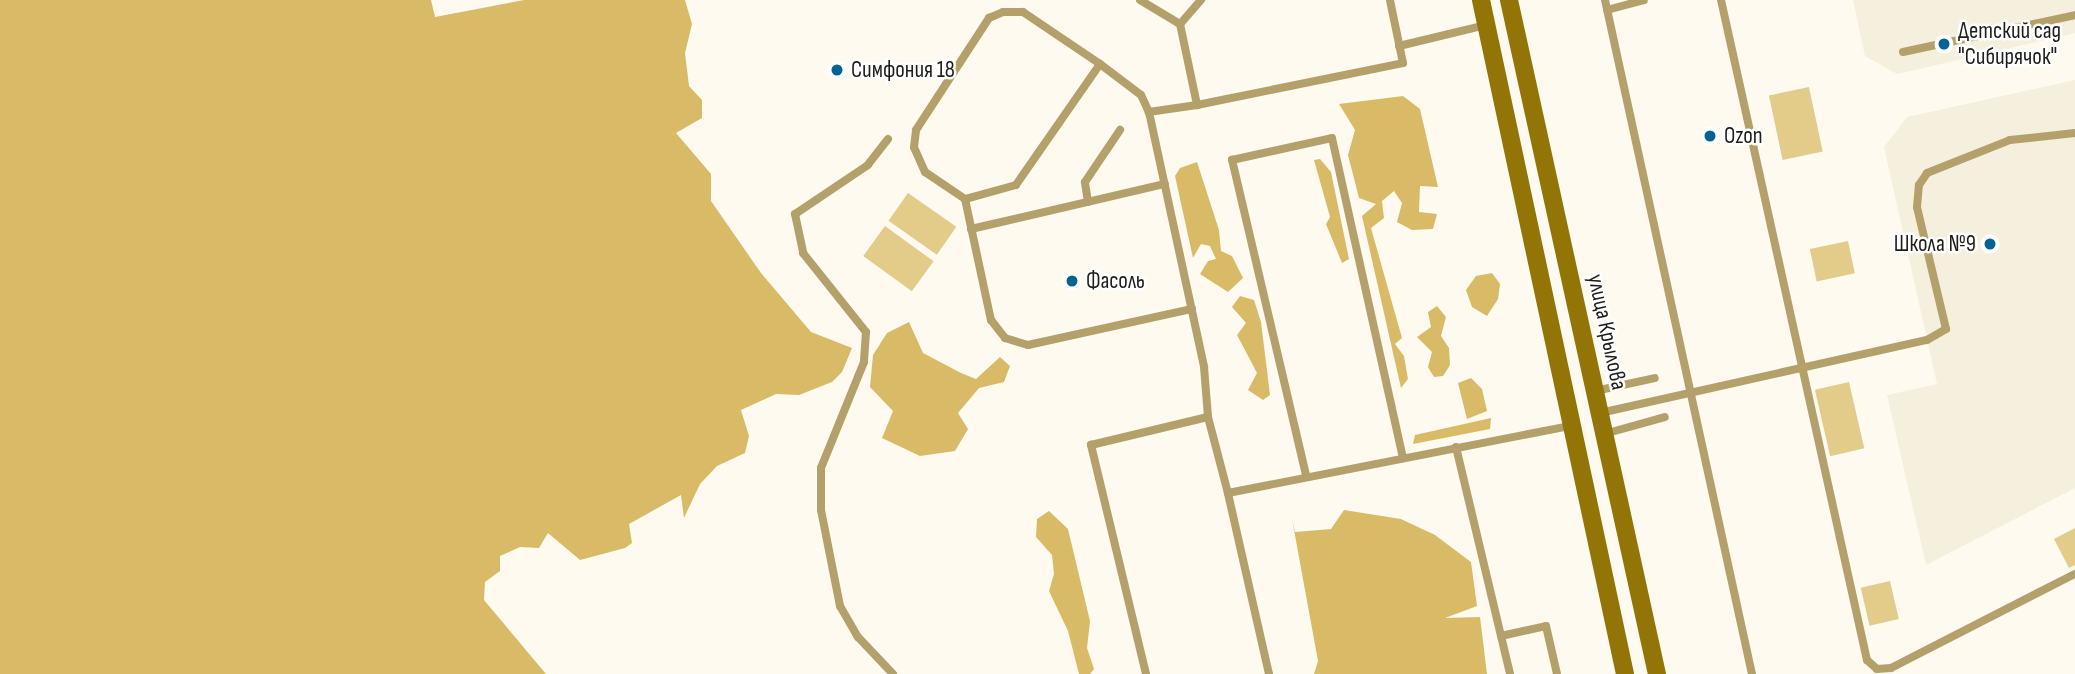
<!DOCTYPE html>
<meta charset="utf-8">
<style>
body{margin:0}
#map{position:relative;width:2075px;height:674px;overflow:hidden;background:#fefaef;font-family:"Sofia Sans Condensed",sans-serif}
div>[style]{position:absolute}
.built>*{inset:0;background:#f5efdd}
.green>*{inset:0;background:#e3cb89;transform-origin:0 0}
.forest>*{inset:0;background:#d9bb67}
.lane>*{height:8px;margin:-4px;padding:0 4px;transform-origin:4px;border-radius:4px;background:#b4a06a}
.secondary>*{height:18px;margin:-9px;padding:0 9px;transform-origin:9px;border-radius:9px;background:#927407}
.dots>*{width:19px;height:19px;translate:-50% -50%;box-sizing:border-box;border:4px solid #fff;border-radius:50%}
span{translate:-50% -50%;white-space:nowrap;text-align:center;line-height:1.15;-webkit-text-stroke:5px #fff;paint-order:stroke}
.poi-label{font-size:23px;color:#1e1d19}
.left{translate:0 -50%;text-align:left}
.right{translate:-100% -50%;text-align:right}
.street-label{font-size:23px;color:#1e1d19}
</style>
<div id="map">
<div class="built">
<div style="clip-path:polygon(1853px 0,2075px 0,2075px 33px,1897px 74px,1865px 56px)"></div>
<div style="clip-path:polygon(2075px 80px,2075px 488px,1926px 565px,1887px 395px,1937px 384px,1884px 147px,1907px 117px)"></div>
</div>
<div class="green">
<div style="left:1809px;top:87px;width:66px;height:41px;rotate:78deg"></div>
<div style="left:908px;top:193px;width:59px;height:34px;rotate:35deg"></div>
<div style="left:885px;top:226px;width:60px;height:37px;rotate:36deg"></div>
<div style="left:1848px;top:241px;width:33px;height:39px;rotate:78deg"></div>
<div style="left:1849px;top:382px;width:68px;height:35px;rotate:77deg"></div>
<div style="clip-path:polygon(2075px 528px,2075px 565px,2069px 568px,2054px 539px)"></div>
<div style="left:1890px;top:581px;width:39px;height:30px;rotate:77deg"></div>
</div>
<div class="forest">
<div style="clip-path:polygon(0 0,431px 0,435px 17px,524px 0,685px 0,692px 24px,685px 53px,689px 86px,702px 100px,702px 118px,676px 133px,711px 174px,711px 201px,761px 273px,811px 332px,852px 348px,842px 372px,832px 382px,799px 395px,776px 394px,741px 410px,749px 436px,745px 453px,717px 466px,700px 484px,684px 518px,681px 495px,629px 524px,632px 543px,625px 548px,580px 560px,548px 533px,539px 548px,520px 547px,500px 556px,500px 571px,485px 582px,484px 600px,546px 674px,0 674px)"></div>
<div style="clip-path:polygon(1403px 96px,1420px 109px,1438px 187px,1420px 186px,1419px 212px,1437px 214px,1433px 229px,1412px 230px,1397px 222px,1402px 203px,1394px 191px,1382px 201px,1384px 218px,1371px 228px,1402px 338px,1395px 344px,1404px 356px,1408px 379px,1401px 388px,1362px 216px,1376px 204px,1359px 198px,1348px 155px,1355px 130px,1339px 104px)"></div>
<div style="clip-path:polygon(1320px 159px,1331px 172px,1349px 259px,1342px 263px,1326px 224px,1330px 217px,1314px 160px)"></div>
<div style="clip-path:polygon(1197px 162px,1219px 230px,1221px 251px,1232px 256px,1243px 278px,1228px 292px,1200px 274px,1208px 261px,1216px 259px,1210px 246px,1201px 244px,1193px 258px,1175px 176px,1180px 168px)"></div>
<div style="clip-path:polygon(1492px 273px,1500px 284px,1498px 299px,1487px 316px,1472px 307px,1466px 290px,1476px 276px)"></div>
<div style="clip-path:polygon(1240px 296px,1254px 300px,1261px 322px,1270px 395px,1263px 400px,1248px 390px,1257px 373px,1237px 335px,1246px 323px,1232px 307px)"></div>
<div style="clip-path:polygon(1437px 306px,1446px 317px,1441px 336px,1449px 348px,1450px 365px,1443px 376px,1434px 377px,1428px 367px,1432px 352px,1417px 337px,1431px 327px,1428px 312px)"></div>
<div style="clip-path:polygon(909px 322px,923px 353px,961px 373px,976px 379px,1000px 357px,1010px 366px,1004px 382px,979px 388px,958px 413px,968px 429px,955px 451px,920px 456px,882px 438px,893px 411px,870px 387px,873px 355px,887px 333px)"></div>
<div style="clip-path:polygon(1471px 378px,1482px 389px,1487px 411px,1467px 419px,1458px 383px)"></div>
<div style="clip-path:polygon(1491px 418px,1490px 429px,1413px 444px,1415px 435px)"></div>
<div style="clip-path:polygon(1344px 510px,1401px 519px,1435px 535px,1471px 562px,1477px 606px,1445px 618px,1480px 617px,1487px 674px,1314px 674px,1318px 661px,1292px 519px,1295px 532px,1331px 529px)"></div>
<div style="clip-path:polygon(1049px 511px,1068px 529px,1090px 621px,1087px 648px,1094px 669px,1090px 674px,1079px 674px,1068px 631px,1049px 591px,1054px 574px,1052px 555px,1036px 537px,1037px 519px)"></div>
</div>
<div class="lane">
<div style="left:1140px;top:0;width:47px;rotate:31deg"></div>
<div style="left:1201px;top:0;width:32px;rotate:131deg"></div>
<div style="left:1180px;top:24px;width:83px;rotate:78.1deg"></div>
<div style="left:1197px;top:105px;width:210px;rotate:-11.5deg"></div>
<div style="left:1403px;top:63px;width:64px;rotate:-101.7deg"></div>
<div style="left:1605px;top:0;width:690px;rotate:77.7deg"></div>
<div style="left:1721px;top:0;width:676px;rotate:77.53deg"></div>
<div style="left:1867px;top:660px;width:13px;rotate:42deg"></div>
<div style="left:1877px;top:669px;width:14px;rotate:-4deg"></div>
<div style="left:1891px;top:668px;width:207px;rotate:-27.1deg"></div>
<div style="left:1607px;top:10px;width:38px;rotate:-15deg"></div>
<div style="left:1399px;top:46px;width:89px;rotate:-13.6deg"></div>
<div style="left:1903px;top:52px;width:176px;rotate:-12.1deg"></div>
<div style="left:1100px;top:64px;width:147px;rotate:124.8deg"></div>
<div style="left:1016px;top:185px;width:53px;rotate:164.6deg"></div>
<div style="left:965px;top:199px;width:48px;rotate:-146deg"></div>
<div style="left:925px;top:172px;width:27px;rotate:-114deg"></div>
<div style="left:914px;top:147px;width:17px;rotate:-83deg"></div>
<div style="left:916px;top:130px;width:134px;rotate:-56.9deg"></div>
<div style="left:989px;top:18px;width:15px;rotate:-23deg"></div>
<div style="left:1003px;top:12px;width:20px"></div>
<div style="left:1023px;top:12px;width:93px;rotate:34deg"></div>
<div style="left:1100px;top:64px;width:51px;rotate:37.1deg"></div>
<div style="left:1141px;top:95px;width:19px;rotate:65deg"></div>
<div style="left:1197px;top:105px;width:49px;rotate:171.7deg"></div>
<div style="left:1149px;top:112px;width:261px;rotate:77.8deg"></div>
<div style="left:1204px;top:367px;width:50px;rotate:85.4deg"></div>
<div style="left:888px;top:139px;width:33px;rotate:128deg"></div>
<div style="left:868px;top:165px;width:88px;rotate:146.1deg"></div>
<div style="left:795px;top:214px;width:40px;rotate:78deg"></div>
<div style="left:803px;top:253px;width:101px;rotate:51.4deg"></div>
<div style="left:866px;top:332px;width:30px;rotate:94deg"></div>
<div style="left:864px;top:362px;width:114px;rotate:112.1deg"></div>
<div style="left:821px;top:468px;width:42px;rotate:90deg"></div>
<div style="left:821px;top:510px;width:98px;rotate:78.8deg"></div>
<div style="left:840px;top:606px;width:36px;rotate:60deg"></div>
<div style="left:858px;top:637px;width:51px;rotate:46.6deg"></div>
<div style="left:965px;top:199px;width:124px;rotate:77.9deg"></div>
<div style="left:991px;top:320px;width:23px;rotate:52deg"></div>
<div style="left:1005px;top:338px;width:24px;rotate:17deg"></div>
<div style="left:1028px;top:345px;width:168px;rotate:-12.4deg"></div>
<div style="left:1088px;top:202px;width:20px;rotate:-99deg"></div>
<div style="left:1085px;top:182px;width:63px;rotate:-56.1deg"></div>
<div style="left:971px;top:229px;width:199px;rotate:-13.1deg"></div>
<div style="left:1595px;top:391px;width:61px;rotate:-12.2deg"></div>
<div style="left:1600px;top:413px;width:335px;rotate:-12.6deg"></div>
<div style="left:1927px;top:340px;width:22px;rotate:-30deg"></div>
<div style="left:1946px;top:329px;width:125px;rotate:-103.4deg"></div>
<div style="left:1917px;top:207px;width:22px;rotate:-85deg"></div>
<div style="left:1919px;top:185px;width:14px;rotate:-56deg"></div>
<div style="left:1927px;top:173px;width:89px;rotate:-21.7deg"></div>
<div style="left:2010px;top:140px;width:65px;rotate:-6.1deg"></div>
<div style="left:1604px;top:434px;width:63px;rotate:-15.6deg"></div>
<div style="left:1456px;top:447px;width:233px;rotate:76.6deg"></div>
<div style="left:1306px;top:475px;width:324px;rotate:-103.2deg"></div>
<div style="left:1232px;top:160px;width:102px;rotate:-12.4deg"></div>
<div style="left:1332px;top:138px;width:328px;rotate:77.5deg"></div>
<div style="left:1501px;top:636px;width:46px;rotate:-12.5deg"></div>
<div style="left:1546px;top:626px;width:49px;rotate:77.1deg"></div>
<div style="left:1146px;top:674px;width:236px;rotate:-103.5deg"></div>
<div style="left:1091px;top:445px;width:120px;rotate:-13.5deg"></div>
<div style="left:1208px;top:417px;width:79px;rotate:75.3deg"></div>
<div style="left:1269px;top:674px;width:186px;rotate:-102.8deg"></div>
<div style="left:1228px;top:493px;width:349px;rotate:-11.1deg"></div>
</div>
<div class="secondary">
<div style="left:1481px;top:0;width:689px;rotate:77.94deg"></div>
<div style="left:1509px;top:0;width:690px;rotate:77.62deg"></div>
</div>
<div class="dots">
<div style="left:1944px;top:44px;background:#036393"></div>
<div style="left:837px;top:70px;background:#036393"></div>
<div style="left:1710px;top:136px;background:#036393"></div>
<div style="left:1990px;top:244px;background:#036393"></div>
<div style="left:1072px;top:281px;background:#036393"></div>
</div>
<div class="poi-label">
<span class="left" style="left:1958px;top:44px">Детский сад<br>"Сибирячок"</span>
<span class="left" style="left:851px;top:70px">Симфония 18</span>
<span class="left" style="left:1724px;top:136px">Ozon</span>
<span class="right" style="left:1976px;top:244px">Школа №9</span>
<span class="left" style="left:1086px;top:281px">Фасоль</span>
</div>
<div class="street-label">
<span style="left:1607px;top:332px;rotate:78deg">улица Крылова</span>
</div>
</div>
